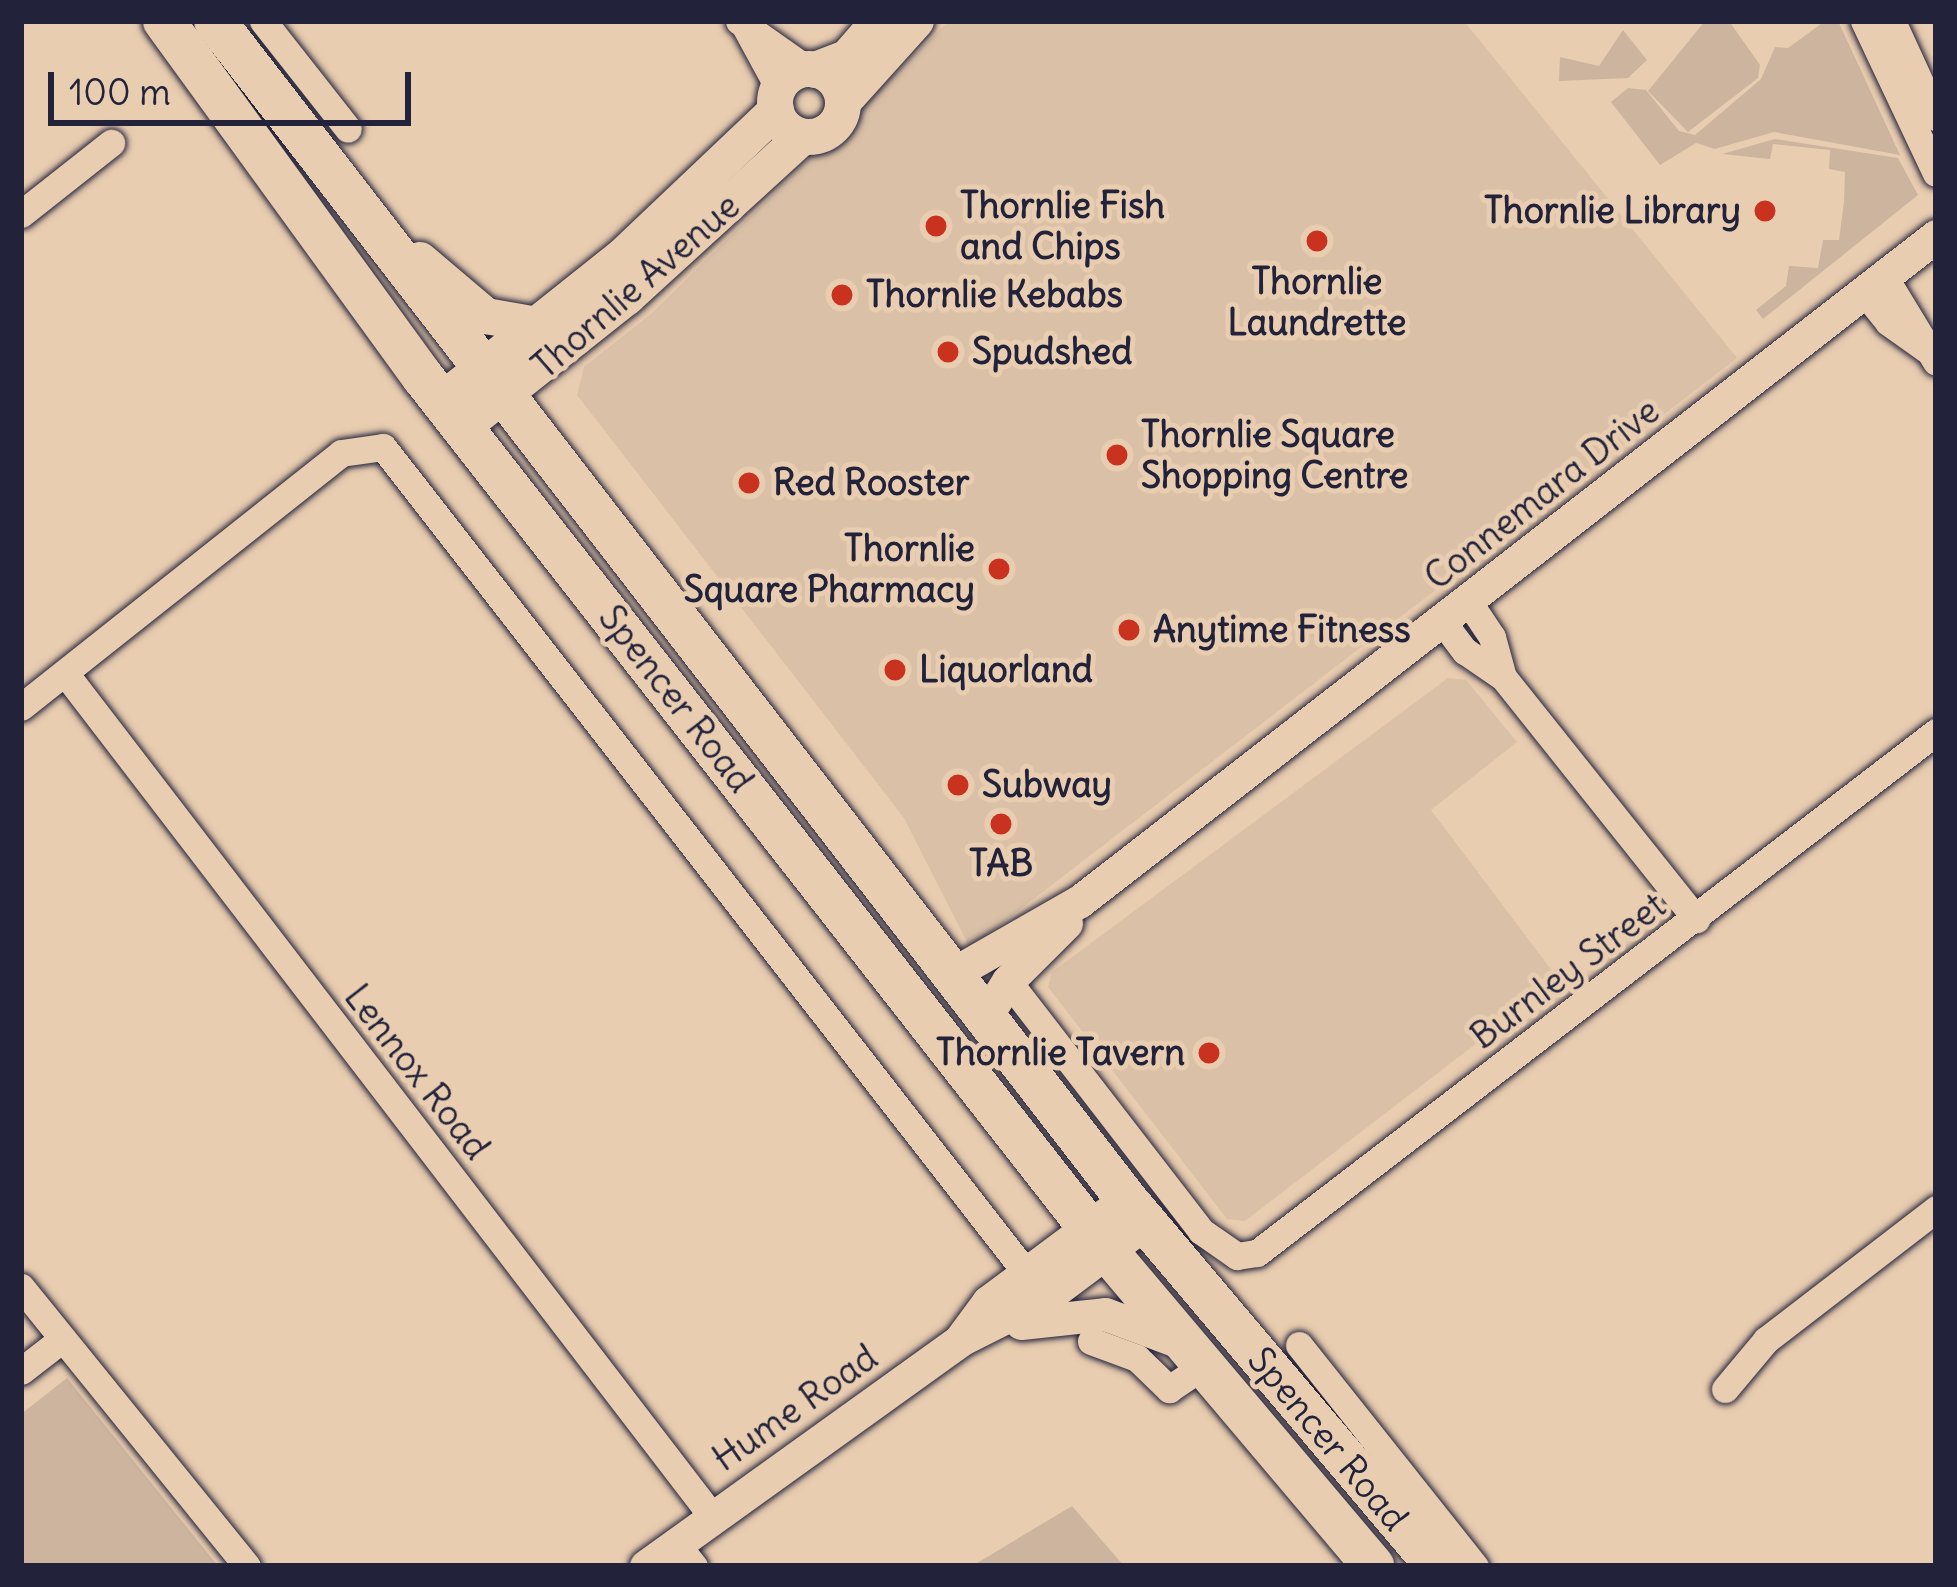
<!DOCTYPE html>
<style>
body{margin:0}
#map{position:relative;width:1957px;height:1587px;overflow:hidden;background:#e9cdb0;font-family:Delius,sans-serif}
div>[style]{position:absolute}
.built>*{inset:0;background:#dac0a7}
.green>*{inset:0;background:#ccb49f}
.roads{filter:drop-shadow(0 0 3px #22223b) drop-shadow(0 0 3px #22223b)}
.minor>*{height:27px;margin:-13.5px;padding:0 13.5px;transform-origin:13.5px;border-radius:13.5px;background:#e9cdb0}
.tertiary>*{height:33px;margin:-16.5px;padding:0 16.5px;transform-origin:16.5px;border-radius:16.5px;background:#e9cdb0}
.secondary>*{height:36px;margin:-18px;padding:0 18px;transform-origin:18px;border-radius:18px;background:#e9cdb0}
.secondary>.ring{margin:-18px;padding:0;box-sizing:content-box;background:none;border:36px solid #e9cdb0;border-radius:50%}
.primary>*{height:42px;margin:-21px;padding:0 21px;transform-origin:21px;border-radius:21px;background:#e9cdb0}
.dots>*{width:33px;height:33px;translate:-50% -50%;box-sizing:border-box;border:6px solid #e9cdb0;border-radius:50%}
span{translate:-50% -50%;white-space:nowrap;text-align:center;line-height:1.15;-webkit-text-stroke:10px #e9cdb0;paint-order:stroke}
.poi-label{font-size:36px;color:#22223b;font-weight:700}
.left{translate:0 -50%;text-align:left}
.right{translate:-100% -50%;text-align:right}
.street-label{font-size:36px;color:#22223b}
.frame{position:absolute;inset:0;border:24px solid #22223b;pointer-events:none}
.scale{position:absolute;left:48px;top:72px;width:363px;height:54px;box-sizing:border-box;border:6px solid #22223b;border-top:0;padding-left:15px;font-size:36px;line-height:42px;white-space:nowrap;color:#22223b;-webkit-text-stroke:9px #e9cdb0;paint-order:stroke}
</style>
<div id="map">
<div class="built">
<div style="clip-path:polygon(949px 21px,1464px 21px,1737px 358px,970px 948px,904px 818px,577px 395px,584px 367px,651px 314px)"></div>
<div style="clip-path:polygon(1448px 678px,1466px 680px,1517px 742px,1431px 810px,1559px 980px,1245px 1221px,1227px 1219px,1048px 987px,1052px 972px)"></div>
</div>
<div class="green">
<div style="clip-path:polygon(1705px 21px,1729px 21px,1760px 65px,1758px 78px,1688px 132px,1648px 91px)"></div>
<div style="clip-path:polygon(1825px 21px,1838px 21px,1900px 155px,1774px 132px,1715px 149px,1696px 143px,1660px 165px,1611px 102px,1628px 88px,1646px 90px,1679px 131px,1695px 135px,1761px 79px,1775px 47px,1788px 48px)"></div>
<div style="clip-path:polygon(1623px 30px,1647px 60px,1628px 78px,1559px 81px,1560px 57px,1599px 66px)"></div>
<div style="clip-path:polygon(1775px 139px,1898px 158px,1918px 195px,1763px 319px,1756px 310px,1786px 286px,1789px 266px,1818px 268px,1823px 240px,1839px 240px,1844px 202px,1845px 172px,1829px 169px,1830px 150px,1773px 144px,1770px 159px,1722px 154px)"></div>
<div style="clip-path:polygon(67px 1378px,218px 1566px,21px 1566px,21px 1414px)"></div>
<div style="clip-path:polygon(1072px 1506px,1124px 1566px,972px 1566px)"></div>
</div>
<div class="roads">
<div class="minor">
<div style="left:263px;top:21px;width:137px;rotate:51.8deg"></div>
<div style="left:739px;top:21px;width:83px;rotate:35.2deg"></div>
<div style="left:1864px;top:21px;width:168px;rotate:64.7deg"></div>
<div style="left:1892px;top:21px;width:106px;rotate:65.4deg"></div>
<div style="left:746px;top:28px;width:69px;rotate:61.6deg"></div>
<div style="left:21px;top:214px;width:115px;rotate:-38.3deg"></div>
<div style="left:1884px;top:276px;width:100px;rotate:58.8deg"></div>
<div style="left:1864px;top:292px;width:38px;rotate:51deg"></div>
<div style="left:1888px;top:322px;width:50px;rotate:35.3deg"></div>
<div style="left:1468px;top:601px;width:43px;rotate:56.3deg"></div>
<div style="left:1492px;top:637px;width:41px;rotate:74.6deg"></div>
<div style="left:1442px;top:621px;width:38px;rotate:53deg"></div>
<div style="left:1465px;top:651px;width:46px;rotate:34.4deg"></div>
<div style="left:1503px;top:677px;width:310px;rotate:51.4deg"></div>
<div style="left:65px;top:673px;width:1061px;rotate:52.5deg"></div>
<div style="left:21px;top:707px;width:409px;rotate:-38.4deg"></div>
<div style="left:341px;top:453px;width:42px;rotate:-8.1deg"></div>
<div style="left:383px;top:447px;width:1048px;rotate:52.09deg"></div>
<div style="left:1008px;top:981px;width:316px;rotate:52.3deg"></div>
<div style="left:1201px;top:1231px;width:44px;rotate:34.8deg"></div>
<div style="left:1237px;top:1256px;width:20px;rotate:-9deg"></div>
<div style="left:1257px;top:1253px;width:856px;rotate:-37.5deg"></div>
<div style="left:21px;top:1287px;width:359px;rotate:51deg"></div>
<div style="left:1091px;top:1341px;width:49px;rotate:20.3deg"></div>
<div style="left:1137px;top:1358px;width:45px;rotate:44.1deg"></div>
<div style="left:1169px;top:1389px;width:37px;rotate:-34deg"></div>
<div style="left:1299px;top:1345px;width:283px;rotate:51.5deg"></div>
<div style="left:21px;top:1371px;width:51px;rotate:-37.8deg"></div>
<div style="left:1725px;top:1389px;width:64px;rotate:-50.1deg"></div>
<div style="left:1766px;top:1340px;width:215px;rotate:-37.6deg"></div>
<div style="left:675px;top:1542px;width:31px;rotate:52deg"></div>
</div>
<div class="tertiary">
<div style="left:952px;top:974px;width:147px;rotate:-29.7deg"></div>
<div style="left:1080px;top:901px;width:1084px;rotate:-37.84deg"></div>
<div style="left:986px;top:1016px;width:41px;rotate:-57.8deg"></div>
<div style="left:1008px;top:981px;width:82px;rotate:-45deg"></div>
<div style="left:1021px;top:1323px;width:84px;rotate:-6.1deg"></div>
<div style="left:1105px;top:1314px;width:80px;rotate:20.5deg"></div>
<div style="left:960px;top:1340px;width:47px;rotate:-53.6deg"></div>
<div style="left:988px;top:1302px;width:172px;rotate:-36.7deg"></div>
<div style="left:646px;top:1566px;width:387px;rotate:-35.7deg"></div>
<div style="left:960px;top:1340px;width:100px;rotate:-26.8deg"></div>
<div style="left:1049px;top:1295px;width:120px;rotate:-36.9deg"></div>
</div>
<div class="secondary">
<div class="ring" style="left:775px;top:69px;width:32px;height:32px"></div>
<div style="left:815px;top:70px;width:34px;rotate:-21deg"></div>
<div style="left:847px;top:58px;width:49px;rotate:-49.1deg"></div>
<div style="left:843px;top:102px;width:109px;rotate:-48deg"></div>
<div style="left:420px;top:260px;width:87px;rotate:40.3deg"></div>
<div style="left:486px;top:316px;width:52px;rotate:10deg"></div>
<div style="left:442px;top:400px;width:231px;rotate:-38.5deg"></div>
<div style="left:623px;top:256px;width:211px;rotate:-43.5deg"></div>
<div style="left:463px;top:427px;width:209px;rotate:-38.4deg"></div>
<div style="left:627px;top:297px;width:237px;rotate:-42.4deg"></div>
</div>
<div class="primary">
<div style="left:164px;top:21px;width:439px;rotate:54deg"></div>
<div style="left:422px;top:376px;width:1113px;rotate:51.94deg"></div>
<div style="left:1108px;top:1252px;width:411px;rotate:49.8deg"></div>
<div style="left:215px;top:21px;width:1489px;rotate:52.28deg"></div>
<div style="left:1126px;top:1199px;width:480px;rotate:49.8deg"></div>
</div>
</div>
<div class="dots">
<div style="left:1765px;top:211px;background:#c8321e"></div>
<div style="left:936px;top:226px;background:#c8321e"></div>
<div style="left:1317px;top:241px;background:#c8321e"></div>
<div style="left:842px;top:295px;background:#c8321e"></div>
<div style="left:948px;top:352px;background:#c8321e"></div>
<div style="left:1117px;top:455px;background:#c8321e"></div>
<div style="left:749px;top:483px;background:#c8321e"></div>
<div style="left:999px;top:569px;background:#c8321e"></div>
<div style="left:1129px;top:630px;background:#c8321e"></div>
<div style="left:895px;top:670px;background:#c8321e"></div>
<div style="left:958px;top:785px;background:#c8321e"></div>
<div style="left:1001px;top:824px;background:#c8321e"></div>
<div style="left:1209px;top:1053px;background:#c8321e"></div>
</div>
<div class="poi-label">
<span class="left" style="left:960px;top:226px">Thornlie Fish<br>and Chips</span>
<span class="right" style="left:1741px;top:211px">Thornlie Library</span>
<span style="left:1317px;top:302px">Thornlie<br>Laundrette</span>
<span class="left" style="left:866px;top:295px">Thornlie Kebabs</span>
<span class="left" style="left:972px;top:352px">Spudshed</span>
<span class="left" style="left:1141px;top:455px">Thornlie Square<br>Shopping Centre</span>
<span class="left" style="left:773px;top:483px">Red Rooster</span>
<span class="right" style="left:975px;top:569px">Thornlie<br>Square Pharmacy</span>
<span class="left" style="left:1153px;top:630px">Anytime Fitness</span>
<span class="left" style="left:919px;top:670px">Liquorland</span>
<span class="left" style="left:982px;top:785px">Subway</span>
<span style="left:1001px;top:864px">TAB</span>
<span class="right" style="left:1185px;top:1053px">Thornlie Tavern</span>
</div>
<div class="street-label">
<span style="left:636px;top:286px;rotate:-41deg">Thornlie Avenue</span>
<span style="left:1542px;top:494px;rotate:-38deg">Connemara Drive</span>
<span style="left:676px;top:699px;rotate:52deg">Spencer Road</span>
<span style="left:1568px;top:971px;rotate:-37deg">Burnley Street</span>
<span style="left:417px;top:1072px;rotate:52deg">Lennox Road</span>
<span style="left:795px;top:1408px;rotate:-35deg">Hume Road</span>
<span style="left:1328px;top:1439px;rotate:50deg">Spencer Road</span>
</div>
<div class="frame"></div>
<div class="scale">100 m</div>
</div>
